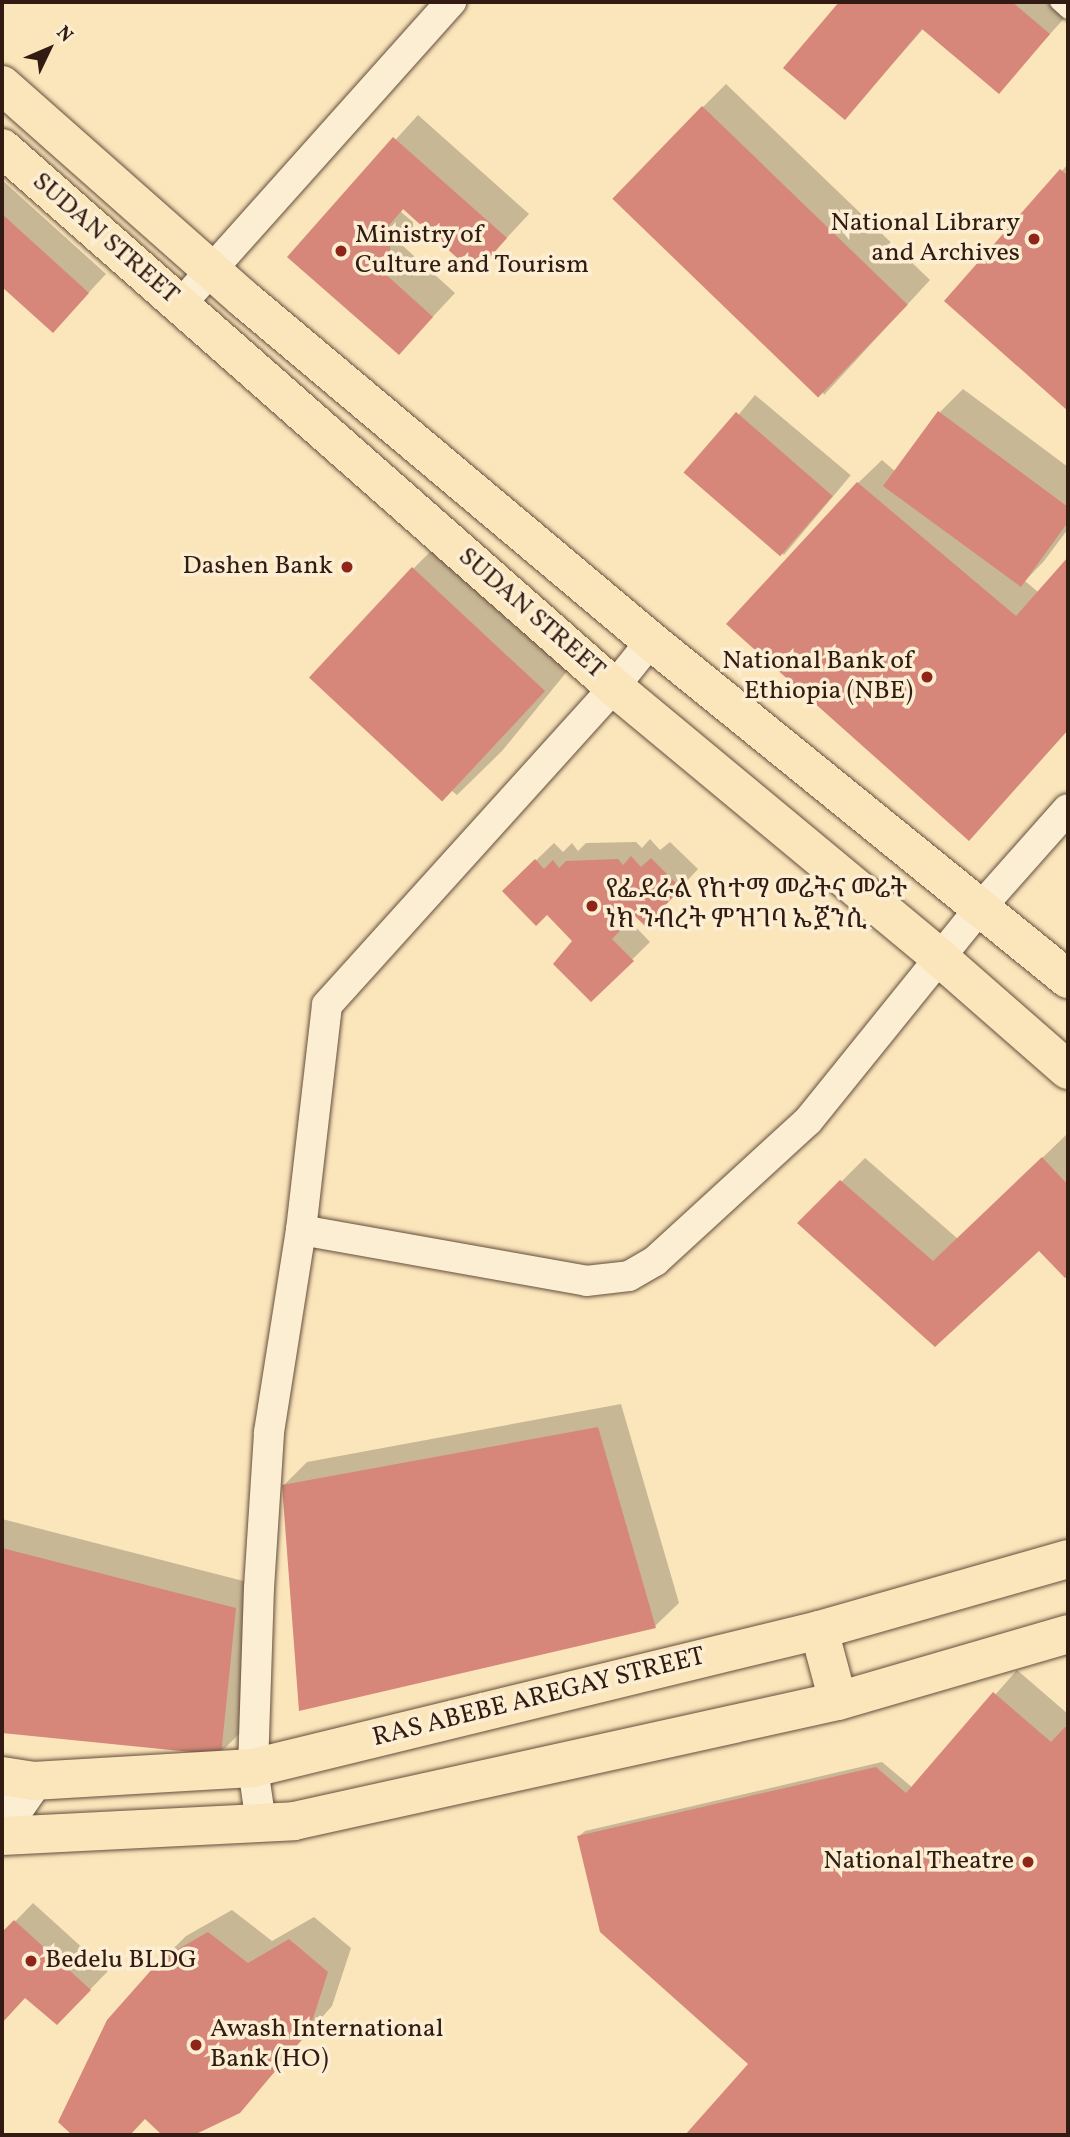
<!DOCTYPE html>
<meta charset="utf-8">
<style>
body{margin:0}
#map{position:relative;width:1070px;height:2137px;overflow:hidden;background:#fbe5bb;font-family:Vollkorn,"Noto Serif Ethiopic",serif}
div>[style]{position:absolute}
.shadow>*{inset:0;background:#0003;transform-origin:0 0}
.building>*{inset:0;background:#d6877a;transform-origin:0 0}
.roads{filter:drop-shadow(0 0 2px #644e3c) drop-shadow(0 0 2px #644e3c)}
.service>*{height:16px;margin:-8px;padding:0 8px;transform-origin:8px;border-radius:8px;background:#fceed3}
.minor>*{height:30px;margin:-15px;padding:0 15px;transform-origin:15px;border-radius:15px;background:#fceed3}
.tertiary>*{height:37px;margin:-18.5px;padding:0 18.5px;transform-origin:18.5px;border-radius:18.5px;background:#fceed3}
.primary>*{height:38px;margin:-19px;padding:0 19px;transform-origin:19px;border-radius:19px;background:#fbe5bb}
.dots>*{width:19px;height:19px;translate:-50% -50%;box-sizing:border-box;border:4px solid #fceed3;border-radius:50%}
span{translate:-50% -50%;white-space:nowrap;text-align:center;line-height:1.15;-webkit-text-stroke:7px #fceed3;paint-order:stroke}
.poi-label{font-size:26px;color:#321b12}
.right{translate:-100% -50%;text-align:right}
.left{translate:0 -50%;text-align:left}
.street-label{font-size:26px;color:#321b12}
.frame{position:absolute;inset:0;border:4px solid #321b12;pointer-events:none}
.north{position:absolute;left:14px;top:14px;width:70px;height:70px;-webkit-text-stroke:5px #fceed3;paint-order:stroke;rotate:46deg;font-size:19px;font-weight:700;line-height:28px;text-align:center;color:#321b12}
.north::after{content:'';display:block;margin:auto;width:24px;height:32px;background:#321b12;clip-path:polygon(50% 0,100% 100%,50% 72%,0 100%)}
</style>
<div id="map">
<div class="shadow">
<div style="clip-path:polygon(841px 2px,1062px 2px,1068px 14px,999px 91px,924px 28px,845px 118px,785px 68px)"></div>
<div style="clip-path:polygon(726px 84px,930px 280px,824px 395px,703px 107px)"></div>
<div style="clip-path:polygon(418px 115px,529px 214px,475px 272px,404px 208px,401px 212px,413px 222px,413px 235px,403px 246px,455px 293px,399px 353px,290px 256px)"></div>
<div style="clip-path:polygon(1068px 164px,1068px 409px,946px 301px)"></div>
<div style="clip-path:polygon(2px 180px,106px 274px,53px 331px,2px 285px)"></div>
<div style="clip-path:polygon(963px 389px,1068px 467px,1068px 529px,1044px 561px,1025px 581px,1038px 592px,1068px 558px,1068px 730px,969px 838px,858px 483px,882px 460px,896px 472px,939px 413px)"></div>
<div style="left:755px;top:395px;width:125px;height:104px;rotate:40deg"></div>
<div style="clip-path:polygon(458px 524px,587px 647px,502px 751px,457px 795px,317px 682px,414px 568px)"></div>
<div style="clip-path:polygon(650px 839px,660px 850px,670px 842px,698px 869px,664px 906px,635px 914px,629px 920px,650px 942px,591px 1000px,574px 941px,547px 913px,504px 891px,554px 843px,563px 852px,572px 843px,578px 851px,586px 843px,636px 842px,642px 848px)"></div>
<div style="clip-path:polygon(1066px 1135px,1068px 1273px,1065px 1276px,1039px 1248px,935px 1345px,800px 1223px,865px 1158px,958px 1239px)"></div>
<div style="clip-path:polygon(621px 1404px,679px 1603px,655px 1626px,284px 1485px,307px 1462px)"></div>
<div style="clip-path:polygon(2px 1519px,259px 1585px,243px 1730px,220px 1753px,2px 1731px)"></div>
<div style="clip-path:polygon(1017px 1670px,1068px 1714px,1068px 2135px,687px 2135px,751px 2064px,579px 1836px,585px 1831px,882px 1762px,913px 1788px)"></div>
<div style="clip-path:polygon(33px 1903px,108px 1971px,75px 2005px,26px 1996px,2px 2022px,2px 1935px)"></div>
<div style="clip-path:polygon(232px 1910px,272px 1941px,314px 1917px,351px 1948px,332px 2006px,239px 2111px,190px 2135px,165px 2135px,145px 2118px,129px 2135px,75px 2135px,60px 2122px,162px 1960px,186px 1936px)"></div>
</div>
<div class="building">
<div style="clip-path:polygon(839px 2px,1012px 2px,1050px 34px,999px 94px,922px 29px,845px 120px,783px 68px)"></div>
<div style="left:702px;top:106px;width:286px;height:129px;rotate:44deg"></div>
<div style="clip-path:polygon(393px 137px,507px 238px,475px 274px,403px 209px,380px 236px,390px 245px,390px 260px,381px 270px,433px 317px,399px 355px,287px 257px)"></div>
<div style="clip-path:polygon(1060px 169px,1068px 176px,1068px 411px,944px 301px)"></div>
<div style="clip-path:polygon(2px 214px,89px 293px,53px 333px,2px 287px)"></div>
<div style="clip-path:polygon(938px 411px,1068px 507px,1068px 522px,1021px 587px,883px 486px)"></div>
<div style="left:736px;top:412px;width:128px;height:80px;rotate:41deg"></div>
<div style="clip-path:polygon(857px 482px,1016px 616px,1068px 557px,1068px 730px,969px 841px,726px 624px)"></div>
<div style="left:412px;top:567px;width:182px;height:151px;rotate:43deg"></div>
<div style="clip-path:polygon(631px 856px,641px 867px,651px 858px,681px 888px,646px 927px,635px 916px,612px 939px,634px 961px,591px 1002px,553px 964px,572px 941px,547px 915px,536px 926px,502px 891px,535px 859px,544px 869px,553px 860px,559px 868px,566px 861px,618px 859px,623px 865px)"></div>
<div style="clip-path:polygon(1042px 1157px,1068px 1185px,1068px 1275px,1065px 1278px,1039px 1251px,935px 1347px,797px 1223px,840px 1180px,933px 1261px)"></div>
<div style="clip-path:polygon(598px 1427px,656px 1628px,299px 1711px,282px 1485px)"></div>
<div style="clip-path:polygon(2px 1548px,236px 1608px,221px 1755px,2px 1733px)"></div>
<div style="clip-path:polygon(993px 1692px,1051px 1742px,1065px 1727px,1068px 1729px,1068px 2135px,685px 2135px,748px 2064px,600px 1932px,577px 1836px,876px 1767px,906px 1793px)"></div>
<div style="clip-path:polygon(14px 1920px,91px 1990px,57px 2025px,25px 1998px,2px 2023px,2px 1932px)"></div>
<div style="clip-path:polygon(208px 1932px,248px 1963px,289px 1939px,328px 1972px,309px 2031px,240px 2113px,194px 2135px,162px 2135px,145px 2119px,130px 2135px,72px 2135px,58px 2122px,107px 2020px,161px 1959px)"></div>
</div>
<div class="roads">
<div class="service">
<div style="left:1058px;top:2px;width:13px;rotate:42deg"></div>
</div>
<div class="minor">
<div style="left:180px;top:305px;width:407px;rotate:-48.2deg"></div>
<div style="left:301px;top:1230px;width:290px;rotate:10.1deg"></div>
<div style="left:586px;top:1281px;width:43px;rotate:-6.6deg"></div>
<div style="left:629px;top:1276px;width:30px;rotate:-30deg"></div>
<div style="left:655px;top:1261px;width:207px;rotate:-42.5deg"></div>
<div style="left:808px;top:1121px;width:274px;rotate:-51.1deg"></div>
<div style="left:980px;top:908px;width:132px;rotate:-48.4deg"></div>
<div style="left:261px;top:1823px;width:56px;rotate:-98.3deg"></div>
<div style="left:253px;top:1768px;width:180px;rotate:-88.1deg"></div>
<div style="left:259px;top:1588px;width:156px;rotate:-86.3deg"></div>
<div style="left:269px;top:1432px;width:205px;rotate:-81deg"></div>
<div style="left:301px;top:1230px;width:226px;rotate:-83.4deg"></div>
<div style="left:327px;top:1005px;width:428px;rotate:-47.9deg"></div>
<div style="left:614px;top:687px;width:59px;rotate:-51.2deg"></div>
</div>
<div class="tertiary">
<div style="left:2px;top:1826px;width:55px;rotate:-55.4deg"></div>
</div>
<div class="primary">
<div style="left:2px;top:85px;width:323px;rotate:41.5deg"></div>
<div style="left:244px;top:299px;width:532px;rotate:40.04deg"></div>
<div style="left:651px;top:641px;width:537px;rotate:39.03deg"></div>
<div style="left:2px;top:148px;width:816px;rotate:41.37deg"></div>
<div style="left:614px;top:687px;width:424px;rotate:39.7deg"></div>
<div style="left:940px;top:958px;width:170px;rotate:41.2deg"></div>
<div style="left:819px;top:1630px;width:73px;rotate:75deg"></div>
<div style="left:2px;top:1776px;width:31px;rotate:9deg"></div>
<div style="left:33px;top:1781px;width:220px;rotate:-3.4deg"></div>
<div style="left:253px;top:1768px;width:583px;rotate:-13.7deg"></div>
<div style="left:819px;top:1630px;width:259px;rotate:-15.9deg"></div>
<div style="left:2px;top:1836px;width:292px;rotate:-2.9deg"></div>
<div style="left:294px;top:1821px;width:557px;rotate:-12.44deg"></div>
<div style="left:838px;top:1701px;width:240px;rotate:-16.2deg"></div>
</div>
</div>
<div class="dots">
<div style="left:1034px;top:239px;background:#8f2418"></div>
<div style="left:341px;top:251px;background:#8f2418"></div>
<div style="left:347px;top:567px;background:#8f2418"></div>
<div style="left:927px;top:677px;background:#8f2418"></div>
<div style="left:592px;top:906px;background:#8f2418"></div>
<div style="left:1028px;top:1862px;background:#8f2418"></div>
<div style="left:31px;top:1961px;background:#8f2418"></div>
<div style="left:196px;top:2045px;background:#8f2418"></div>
</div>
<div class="poi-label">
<span class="right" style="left:1020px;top:239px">National Library<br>and Archives</span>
<span class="left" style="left:355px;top:251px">Ministry of<br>Culture and Tourism</span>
<span class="right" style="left:333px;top:567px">Dashen Bank</span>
<span class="right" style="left:913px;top:677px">National Bank of<br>Ethiopia (NBE)</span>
<span class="left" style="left:606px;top:906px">የፌደራል የከተማ መሬትና መሬት<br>ነክ ንብረት ምዝገባ ኤጀንሲ</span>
<span class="right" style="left:1014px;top:1862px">National Theatre</span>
<span class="left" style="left:45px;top:1961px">Bedelu BLDG</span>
<span class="left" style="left:210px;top:2045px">Awash International<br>Bank (HO)</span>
</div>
<div class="street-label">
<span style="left:105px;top:239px;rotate:41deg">SUDAN STREET</span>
<span style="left:531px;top:614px;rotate:41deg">SUDAN STREET</span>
<span style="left:539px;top:1698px;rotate:-14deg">RAS ABEBE AREGAY STREET</span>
</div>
<div class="frame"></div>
<div class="north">N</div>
</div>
